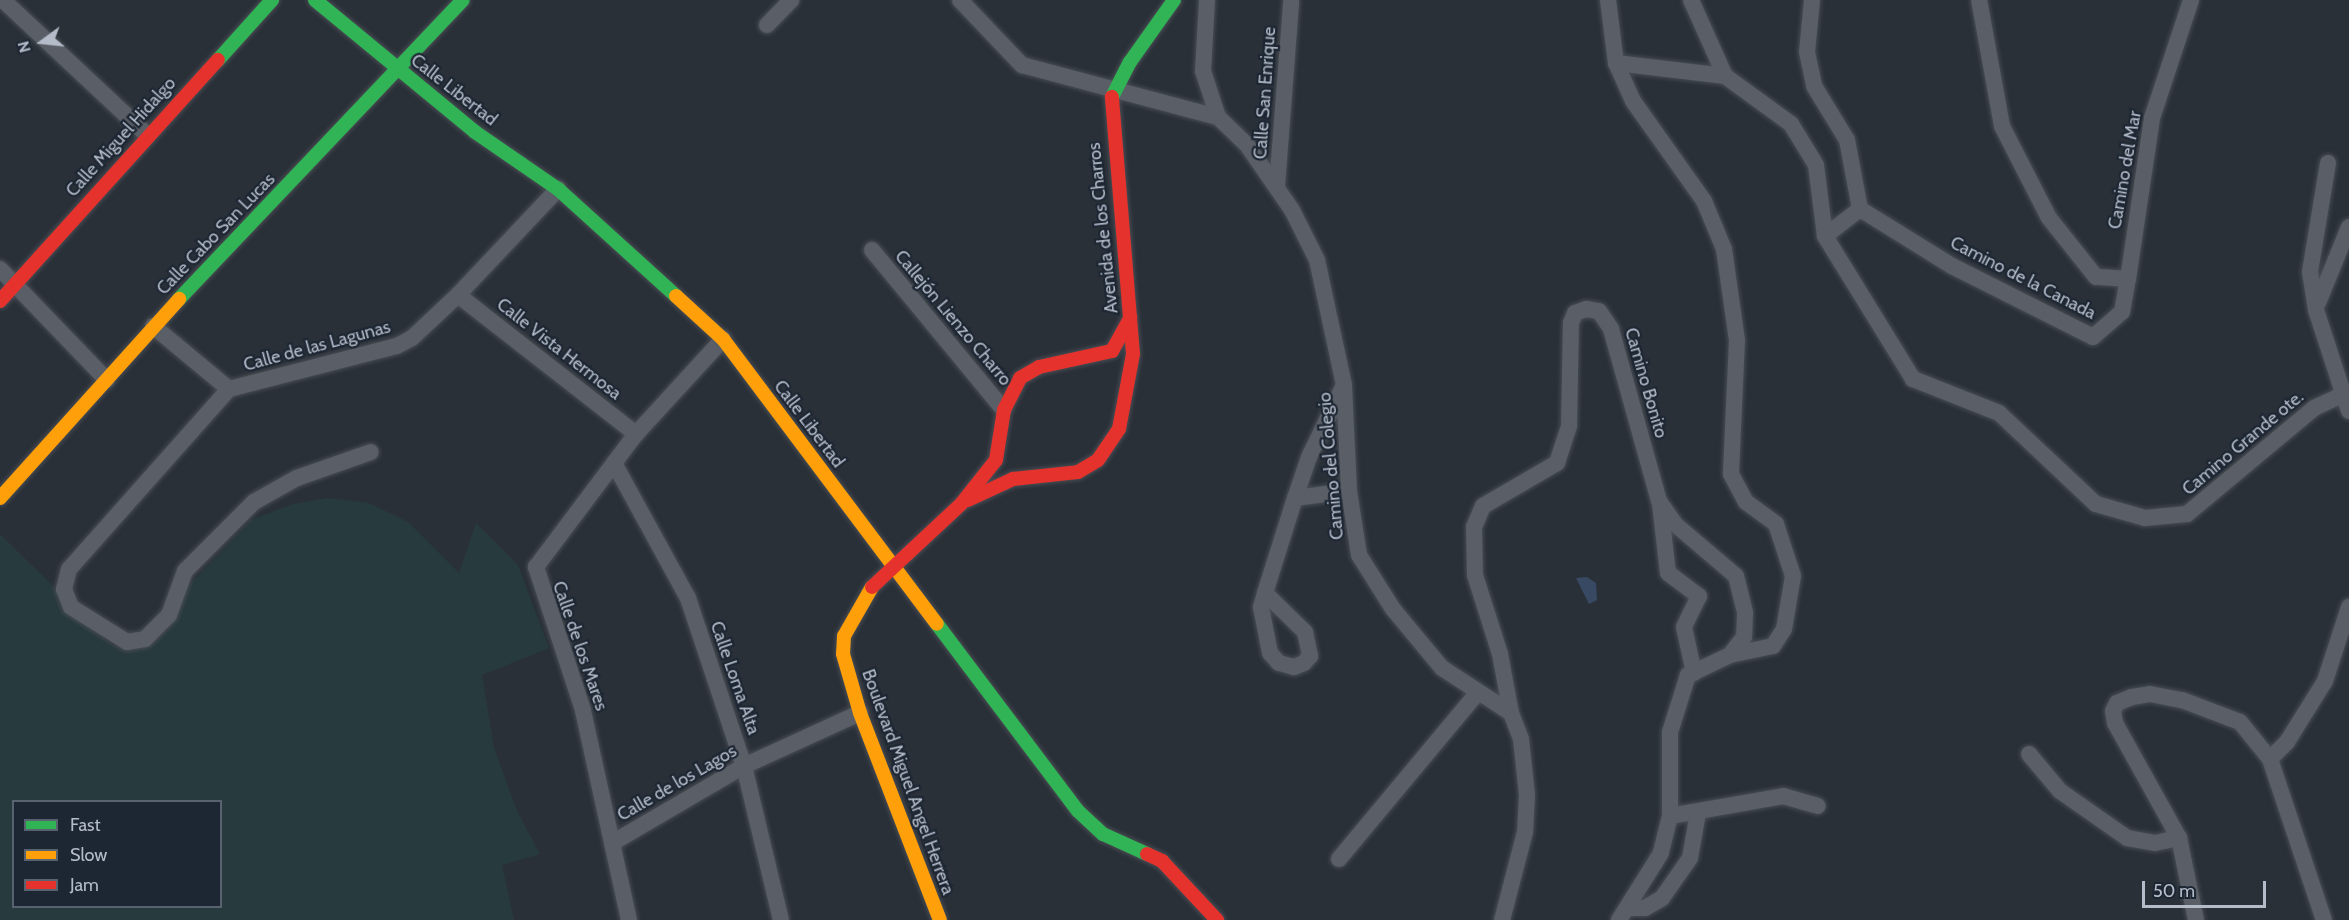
<!DOCTYPE html>
<meta charset="utf-8">
<style>
body{margin:0}
#map{position:relative;width:2349px;height:920px;overflow:hidden;background:#2a3038;font-family:Cabin,sans-serif}
div>[style]{position:absolute}
.green>*{inset:0;background:#273a3e}
.water>*{inset:0;background:#384963}
.roads{filter:drop-shadow(0 0 2px #484c53) drop-shadow(0 0 2px #484c53)}
.street>*{height:16px;margin:-8px;padding:0 8px;transform-origin:8px;border-radius:8px;background:#5a5e66}
.fast>*{height:14px;margin:-7px;padding:0 7px;transform-origin:7px;border-radius:7px;background:#30b455}
.slow>*{height:14px;margin:-7px;padding:0 7px;transform-origin:7px;border-radius:7px;background:#ff9f0a}
.jam>*{height:14px;margin:-7px;padding:0 7px;transform-origin:7px;border-radius:7px;background:#e5322d}
span{translate:-50% -50%;white-space:nowrap;text-align:center;line-height:1.15;-webkit-text-stroke:4.5px #1d2633;paint-order:stroke}
.street-label{font-size:18px;color:#b4bcc9}
.legend{position:absolute;left:12px;top:800px;width:210px;height:108px;box-sizing:border-box;background:#1d2633;border:2px solid #59626f;margin:0;padding:8px 10px;list-style:none;font-size:18px;color:#b4bcc9}
.legend li{display:flex;align-items:center;gap:12px;height:30px}
.legend b{width:30px;border:2px solid #59626f}
.north{position:absolute;left:12px;top:12px;width:60px;height:60px;-webkit-text-stroke:4px #1d2633;paint-order:stroke;rotate:255deg;font-size:16px;font-weight:700;line-height:24px;text-align:center;color:#b4bcc9}
.north::after{content:'';display:block;margin:auto;width:21px;height:27px;background:#b4bcc9;clip-path:polygon(50% 0,100% 100%,50% 72%,0 100%)}
.scale{position:absolute;left:2142px;top:881px;width:124px;height:27px;box-sizing:border-box;border:3px solid #b4bcc9;border-top:0;padding-left:8px;font-size:18px;line-height:21px;white-space:nowrap;color:#b4bcc9;-webkit-text-stroke:4px #1d2633;paint-order:stroke}
</style>
<div id="map">
<div class="green">
<div style="clip-path:polygon(evenodd,328px 498px,369px 503px,408px 522px,459px 573px,476px 523px,518px 565px,549px 648px,482px 675px,494px 748px,517px 811px,540px 854px,502px 865px,514px 920px,0 920px,0 534px,54px 587px,69px 614px,114px 646px,139px 649px,167px 629px,188px 586px,251px 520px,293px 504px,328px 498px,14px 802px,220px 802px,220px 906px,14px 906px,14px 802px)"></div>
</div>
<div class="water">
<div style="clip-path:polygon(1587px 577px,1596px 583px,1597px 600px,1589px 604px,1576px 578px)"></div>
</div>
<div class="roads">
<div class="street">
<div style="left:3px;top:0;width:196px;rotate:43.1deg"></div>
<div style="left:960px;top:0;width:90px;rotate:46.4deg"></div>
<div style="left:1022px;top:65px;width:203px;rotate:14.9deg"></div>
<div style="left:1218px;top:117px;width:40px;rotate:44deg"></div>
<div style="left:1247px;top:145px;width:79px;rotate:55.3deg"></div>
<div style="left:1292px;top:210px;width:56px;rotate:63.4deg"></div>
<div style="left:1317px;top:260px;width:128px;rotate:77.8deg"></div>
<div style="left:1344px;top:385px;width:106px;rotate:87.3deg"></div>
<div style="left:1349px;top:491px;width:65px;rotate:81.1deg"></div>
<div style="left:1359px;top:555px;width:64px;rotate:57.8deg"></div>
<div style="left:1393px;top:609px;width:77px;rotate:50.3deg"></div>
<div style="left:1442px;top:668px;width:82px;rotate:33.1deg"></div>
<div style="left:1511px;top:713px;width:28px;rotate:69deg"></div>
<div style="left:1521px;top:739px;width:56px;rotate:83.9deg"></div>
<div style="left:1527px;top:795px;width:37px;rotate:93deg"></div>
<div style="left:1525px;top:832px;width:91px;rotate:104.6deg"></div>
<div style="left:1207px;top:0;width:71px;rotate:93.2deg"></div>
<div style="left:1203px;top:71px;width:48px;rotate:71.9deg"></div>
<div style="left:1608px;top:0;width:64px;rotate:82.8deg"></div>
<div style="left:1616px;top:63px;width:110px;rotate:6.8deg"></div>
<div style="left:1725px;top:76px;width:82px;rotate:36deg"></div>
<div style="left:1791px;top:124px;width:48px;rotate:58.6deg"></div>
<div style="left:1816px;top:165px;width:72px;rotate:82.8deg"></div>
<div style="left:1825px;top:236px;width:168px;rotate:58.4deg"></div>
<div style="left:1913px;top:379px;width:92px;rotate:21.6deg"></div>
<div style="left:1999px;top:413px;width:133px;rotate:43.2deg"></div>
<div style="left:2096px;top:504px;width:51px;rotate:15.9deg"></div>
<div style="left:2145px;top:518px;width:42px;rotate:-5.4deg"></div>
<div style="left:2187px;top:514px;width:165px;rotate:-39.8deg"></div>
<div style="left:2314px;top:408px;width:31px;rotate:-25deg"></div>
<div style="left:2342px;top:395px;width:8px;rotate:23deg"></div>
<div style="left:1691px;top:0;width:83px;rotate:65.9deg"></div>
<div style="left:1812px;top:0;width:52px;rotate:95.5deg"></div>
<div style="left:1807px;top:52px;width:35px;rotate:78deg"></div>
<div style="left:1814px;top:86px;width:63px;rotate:58.6deg"></div>
<div style="left:1847px;top:140px;width:70px;rotate:79.3deg"></div>
<div style="left:1860px;top:209px;width:44px;rotate:142.4deg"></div>
<div style="left:767px;top:25px;width:35px;rotate:-46deg"></div>
<div style="left:1616px;top:63px;width:42px;rotate:65.9deg"></div>
<div style="left:1633px;top:101px;width:123px;rotate:54.6deg"></div>
<div style="left:1704px;top:201px;width:52px;rotate:67.4deg"></div>
<div style="left:1724px;top:249px;width:92px;rotate:81.9deg"></div>
<div style="left:1737px;top:340px;width:134px;rotate:92.6deg"></div>
<div style="left:1731px;top:474px;width:32px;rotate:62deg"></div>
<div style="left:1746px;top:502px;width:37px;rotate:36deg"></div>
<div style="left:1776px;top:524px;width:55px;rotate:71.9deg"></div>
<div style="left:1793px;top:576px;width:54px;rotate:99.6deg"></div>
<div style="left:1784px;top:629px;width:20px;rotate:123deg"></div>
<div style="left:1773px;top:646px;width:44px;rotate:168.2deg"></div>
<div style="left:1730px;top:655px;width:47px;rotate:154.5deg"></div>
<div style="left:1688px;top:675px;width:60px;rotate:107.5deg"></div>
<div style="left:1670px;top:732px;width:84px;rotate:90deg"></div>
<div style="left:1670px;top:816px;width:38px;rotate:104deg"></div>
<div style="left:1661px;top:853px;width:79px;rotate:122.1deg"></div>
<div style="left:2328px;top:163px;width:110px;rotate:99.4deg"></div>
<div style="left:2310px;top:272px;width:38px;rotate:81deg"></div>
<div style="left:2316px;top:310px;width:106px;rotate:71.9deg"></div>
<div style="left:1277px;top:186px;width:185px;rotate:-85.6deg"></div>
<div style="left:1860px;top:209px;width:108px;rotate:31.8deg"></div>
<div style="left:1952px;top:266px;width:158px;rotate:26.7deg"></div>
<div style="left:2093px;top:337px;width:38px;rotate:-41deg"></div>
<div style="left:2122px;top:312px;width:34px;rotate:-80deg"></div>
<div style="left:2128px;top:279px;width:32px;rotate:-176deg"></div>
<div style="left:2096px;top:277px;width:75px;rotate:-128.5deg"></div>
<div style="left:2049px;top:218px;width:103px;rotate:-117.1deg"></div>
<div style="left:2002px;top:126px;width:128px;rotate:-100.3deg"></div>
<div style="left:872px;top:250px;width:207px;rotate:50.5deg"></div>
<div style="left:0;top:269px;width:154px;rotate:46.1deg"></div>
<div style="left:2128px;top:279px;width:163px;rotate:-81.5deg"></div>
<div style="left:2152px;top:118px;width:124px;rotate:-71.7deg"></div>
<div style="left:458px;top:295px;width:226px;rotate:38deg"></div>
<div style="left:2318px;top:303px;width:82px;rotate:-67.8deg"></div>
<div style="left:153px;top:326px;width:99px;rotate:39.7deg"></div>
<div style="left:229px;top:389px;width:173px;rotate:-14.4deg"></div>
<div style="left:397px;top:346px;width:17px;rotate:-28deg"></div>
<div style="left:412px;top:338px;width:63px;rotate:-43.1deg"></div>
<div style="left:458px;top:295px;width:146px;rotate:-46.7deg"></div>
<div style="left:229px;top:389px;width:241px;rotate:131.6deg"></div>
<div style="left:69px;top:569px;width:21px;rotate:104deg"></div>
<div style="left:64px;top:589px;width:19px;rotate:69deg"></div>
<div style="left:71px;top:607px;width:66px;rotate:32deg"></div>
<div style="left:127px;top:642px;width:18px;rotate:-9deg"></div>
<div style="left:145px;top:639px;width:34px;rotate:-45deg"></div>
<div style="left:169px;top:615px;width:47px;rotate:-70deg"></div>
<div style="left:185px;top:571px;width:98px;rotate:-45deg"></div>
<div style="left:254px;top:502px;width:49px;rotate:-29.2deg"></div>
<div style="left:297px;top:478px;width:78px;rotate:-19.4deg"></div>
<div style="left:614px;top:463px;width:154px;rotate:61.3deg"></div>
<div style="left:688px;top:598px;width:177px;rotate:71.6deg"></div>
<div style="left:744px;top:766px;width:158px;rotate:76.5deg"></div>
<div style="left:1295px;top:498px;width:54px;rotate:-7.4deg"></div>
<div style="left:1660px;top:504px;width:69px;rotate:83.4deg"></div>
<div style="left:1668px;top:573px;width:39px;rotate:37deg"></div>
<div style="left:1699px;top:596px;width:34px;rotate:116deg"></div>
<div style="left:1684px;top:627px;width:47px;rotate:77.7deg"></div>
<div style="left:1265px;top:593px;width:56px;rotate:44.3deg"></div>
<div style="left:1305px;top:632px;width:25px;rotate:78deg"></div>
<div style="left:1310px;top:656px;width:9px;rotate:131deg"></div>
<div style="left:1304px;top:663px;width:11px;rotate:158deg"></div>
<div style="left:1294px;top:667px;width:16px;rotate:-165deg"></div>
<div style="left:1279px;top:663px;width:13px;rotate:-132deg"></div>
<div style="left:1270px;top:653px;width:47px;rotate:-101.1deg"></div>
<div style="left:1261px;top:607px;width:15px;rotate:-74deg"></div>
<div style="left:1265px;top:593px;width:100px;rotate:-72.5deg"></div>
<div style="left:1295px;top:498px;width:43px;rotate:-71.1deg"></div>
<div style="left:1309px;top:457px;width:78px;rotate:-64.1deg"></div>
<div style="left:1511px;top:713px;width:60px;rotate:-100.6deg"></div>
<div style="left:1500px;top:654px;width:83px;rotate:-107.6deg"></div>
<div style="left:1475px;top:575px;width:48px;rotate:-91.2deg"></div>
<div style="left:1474px;top:527px;width:23px;rotate:-67deg"></div>
<div style="left:1483px;top:506px;width:86px;rotate:-30.2deg"></div>
<div style="left:1557px;top:463px;width:39px;rotate:-72deg"></div>
<div style="left:1569px;top:426px;width:103px;rotate:-88.9deg"></div>
<div style="left:1571px;top:323px;width:11px;rotate:-68deg"></div>
<div style="left:1575px;top:313px;width:12px;rotate:-20deg"></div>
<div style="left:1586px;top:309px;width:13px;rotate:9deg"></div>
<div style="left:1599px;top:311px;width:22px;rotate:56deg"></div>
<div style="left:1611px;top:329px;width:179px;rotate:74.4deg"></div>
<div style="left:1659px;top:501px;width:29px;rotate:55deg"></div>
<div style="left:1676px;top:525px;width:79px;rotate:40.4deg"></div>
<div style="left:1736px;top:576px;width:38px;rotate:76deg"></div>
<div style="left:1745px;top:613px;width:24px;rotate:92deg"></div>
<div style="left:1744px;top:637px;width:23px;rotate:128deg"></div>
<div style="left:2029px;top:754px;width:48px;rotate:50deg"></div>
<div style="left:2060px;top:791px;width:82px;rotate:35deg"></div>
<div style="left:2127px;top:838px;width:28px;rotate:10deg"></div>
<div style="left:2155px;top:843px;width:25px;rotate:-12deg"></div>
<div style="left:2270px;top:759px;width:170px;rotate:71.5deg"></div>
<div style="left:1670px;top:816px;width:115px;rotate:-10deg"></div>
<div style="left:1783px;top:796px;width:36px;rotate:16deg"></div>
<div style="left:612px;top:843px;width:153px;rotate:-30.3deg"></div>
<div style="left:744px;top:766px;width:128px;rotate:-24.6deg"></div>
<div style="left:1339px;top:859px;width:217px;rotate:-50.2deg"></div>
<div style="left:1628px;top:908px;width:17px"></div>
<div style="left:1645px;top:908px;width:20px;rotate:-30deg"></div>
<div style="left:1662px;top:898px;width:49px;rotate:-55deg"></div>
<div style="left:1690px;top:858px;width:46px;rotate:-79.9deg"></div>
<div style="left:629px;top:920px;width:215px;rotate:-102.4deg"></div>
<div style="left:583px;top:710px;width:151px;rotate:-108.2deg"></div>
<div style="left:536px;top:567px;width:166px;rotate:-53.1deg"></div>
<div style="left:636px;top:434px;width:129px;rotate:-47.5deg"></div>
<div style="left:2196px;top:920px;width:84px;rotate:-101.7deg"></div>
<div style="left:2179px;top:838px;width:132px;rotate:-119.1deg"></div>
<div style="left:2115px;top:723px;width:12px;rotate:-99deg"></div>
<div style="left:2113px;top:711px;width:9px;rotate:-63deg"></div>
<div style="left:2117px;top:703px;width:16px;rotate:-22deg"></div>
<div style="left:2132px;top:697px;width:18px;rotate:-9deg"></div>
<div style="left:2150px;top:694px;width:33px;rotate:11deg"></div>
<div style="left:2182px;top:700px;width:62px;rotate:20.8deg"></div>
<div style="left:2240px;top:722px;width:48px;rotate:51deg"></div>
<div style="left:2270px;top:759px;width:24px;rotate:-45deg"></div>
<div style="left:2287px;top:742px;width:72px;rotate:-58.1deg"></div>
<div style="left:2325px;top:681px;width:78px;rotate:-72deg"></div>
</div>
<div class="fast">
<div style="left:315px;top:0;width:207px;rotate:39.5deg"></div>
<div style="left:475px;top:132px;width:101px;rotate:34.5deg"></div>
<div style="left:558px;top:189px;width:159px;rotate:42.2deg"></div>
<div style="left:218px;top:60px;width:81px;rotate:-48deg"></div>
<div style="left:1112px;top:97px;width:39px;rotate:-63deg"></div>
<div style="left:1130px;top:62px;width:76px;rotate:-54.6deg"></div>
<div style="left:179px;top:299px;width:412px;rotate:-46.5deg"></div>
<div style="left:937px;top:624px;width:234px;rotate:53deg"></div>
<div style="left:1078px;top:811px;width:34px;rotate:43deg"></div>
<div style="left:1103px;top:834px;width:48px;rotate:24.4deg"></div>
</div>
<div class="slow">
<div style="left:676px;top:296px;width:64px;rotate:42.5deg"></div>
<div style="left:723px;top:339px;width:356px;rotate:53.1deg"></div>
<div style="left:0;top:498px;width:268px;rotate:-48deg"></div>
<div style="left:872px;top:587px;width:56px;rotate:119.7deg"></div>
<div style="left:844px;top:636px;width:18px;rotate:93deg"></div>
<div style="left:843px;top:654px;width:61px;rotate:73.9deg"></div>
<div style="left:860px;top:713px;width:222px;rotate:68.9deg"></div>
</div>
<div class="jam">
<div style="left:0;top:301px;width:325px;rotate:-47.9deg"></div>
<div style="left:968px;top:500px;width:50px;rotate:-25deg"></div>
<div style="left:1013px;top:479px;width:65px;rotate:-6.1deg"></div>
<div style="left:1078px;top:472px;width:23px;rotate:-31deg"></div>
<div style="left:1098px;top:460px;width:37px;rotate:-56deg"></div>
<div style="left:1119px;top:429px;width:76px;rotate:-79.4deg"></div>
<div style="left:1133px;top:354px;width:258px;rotate:-94.7deg"></div>
<div style="left:872px;top:587px;width:122px;rotate:-43deg"></div>
<div style="left:961px;top:504px;width:56px;rotate:-51.5deg"></div>
<div style="left:996px;top:460px;width:51px;rotate:-80.9deg"></div>
<div style="left:1004px;top:410px;width:36px;rotate:-63deg"></div>
<div style="left:1020px;top:378px;width:22px;rotate:-30deg"></div>
<div style="left:1039px;top:367px;width:75px;rotate:-12.4deg"></div>
<div style="left:1112px;top:351px;width:38px;rotate:-61deg"></div>
<div style="left:1147px;top:854px;width:17px;rotate:25deg"></div>
<div style="left:1162px;top:861px;width:81px;rotate:47deg"></div>
</div>
</div>
<div class="street-label">
<span style="left:454px;top:90px;rotate:38deg">Calle Libertad</span>
<span style="left:1265px;top:93px;rotate:-86deg">Calle San Enrique</span>
<span style="left:121px;top:137px;rotate:-48deg">Calle Miguel Hidalgo</span>
<span style="left:2125px;top:170px;rotate:-80deg">Camino del Mar</span>
<span style="left:1103px;top:228px;rotate:-96deg">Avenida de los Charros</span>
<span style="left:216px;top:234px;rotate:-46deg">Calle Cabo San Lucas</span>
<span style="left:2023px;top:278px;rotate:27deg">Camino de la Canada</span>
<span style="left:953px;top:318px;rotate:50deg">Callejón Lienzo Charro</span>
<span style="left:317px;top:346px;rotate:-15deg">Calle de las Lagunas</span>
<span style="left:559px;top:349px;rotate:38deg">Calle Vista Hermosa</span>
<span style="left:1646px;top:383px;rotate:74deg">Camino Bonito</span>
<span style="left:809px;top:424px;rotate:53deg">Calle Libertad</span>
<span style="left:2243px;top:443px;rotate:-40deg">Camino Grande ote.</span>
<span style="left:1331px;top:466px;rotate:-95deg">Camino del Colegio</span>
<span style="left:580px;top:646px;rotate:71deg">Calle de los Mares</span>
<span style="left:735px;top:678px;rotate:71deg">Calle Loma Alta</span>
<span style="left:908px;top:782px;rotate:70deg">Boulevard Miguel Angel Herrera</span>
<span style="left:677px;top:783px;rotate:-30deg">Calle de los Lagos</span>
</div>
<ul class="legend">
<li><b style="height:8px;background:#30b455"></b>Fast</li>
<li><b style="height:8px;background:#ff9f0a"></b>Slow</li>
<li><b style="height:8px;background:#e5322d"></b>Jam</li>
</ul>
<div class="north">N</div>
<div class="scale">50 m</div>
</div>
